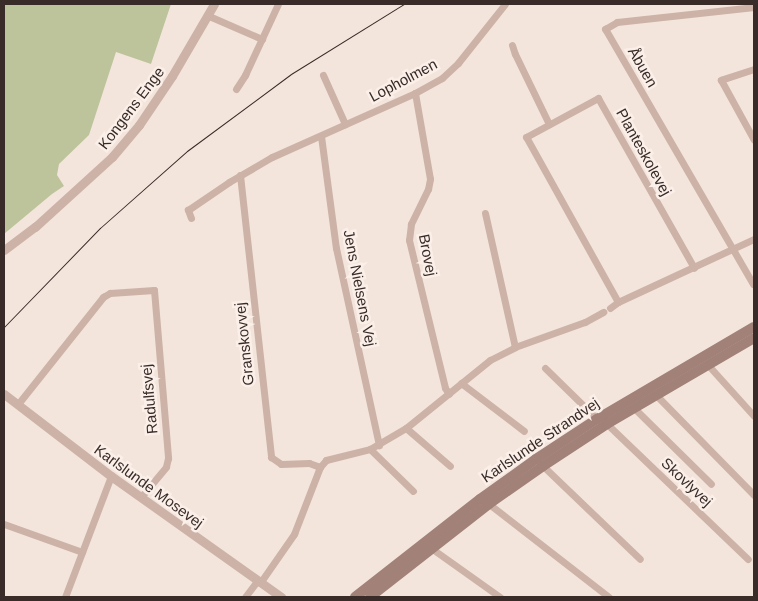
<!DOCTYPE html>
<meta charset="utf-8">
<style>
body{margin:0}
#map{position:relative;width:758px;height:601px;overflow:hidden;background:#f4e5dc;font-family:Arial,sans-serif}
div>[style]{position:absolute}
.green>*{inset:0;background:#bdc49b}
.minor>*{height:7px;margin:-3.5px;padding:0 3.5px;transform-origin:3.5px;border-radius:3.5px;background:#cdb3a7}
.tertiary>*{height:9px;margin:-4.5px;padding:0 4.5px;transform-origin:4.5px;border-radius:4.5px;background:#cdb3a7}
.secondary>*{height:10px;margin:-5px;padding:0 5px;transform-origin:5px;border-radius:5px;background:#a18178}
.tram>*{height:1px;margin:-0.5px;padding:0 0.5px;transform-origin:0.5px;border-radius:0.5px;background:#392b28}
span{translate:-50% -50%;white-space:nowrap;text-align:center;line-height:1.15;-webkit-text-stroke:5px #fbf0e9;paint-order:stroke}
.street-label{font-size:15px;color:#392b28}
.frame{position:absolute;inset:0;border:5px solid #392b28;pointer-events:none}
</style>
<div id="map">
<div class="green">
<div style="clip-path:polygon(4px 4px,171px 4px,151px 64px,116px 52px,89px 135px,59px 164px,57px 175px,64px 186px,52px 194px,4px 234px)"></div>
</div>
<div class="minor">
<div style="left:209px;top:16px;width:58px;rotate:23.5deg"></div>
<div style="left:512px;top:45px;width:9px;rotate:72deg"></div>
<div style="left:515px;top:54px;width:78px;rotate:64.1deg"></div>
<div style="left:754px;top:69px;width:35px;rotate:162deg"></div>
<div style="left:721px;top:80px;width:68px;rotate:61.2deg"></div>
<div style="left:323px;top:75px;width:54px;rotate:65.8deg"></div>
<div style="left:236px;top:89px;width:17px;rotate:-57deg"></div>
<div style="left:245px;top:75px;width:78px;rotate:-65.1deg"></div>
<div style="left:415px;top:93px;width:87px;rotate:80.1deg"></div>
<div style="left:430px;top:179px;width:10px;rotate:101deg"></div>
<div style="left:428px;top:189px;width:39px;rotate:116deg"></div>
<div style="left:411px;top:224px;width:16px;rotate:97deg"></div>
<div style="left:409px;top:240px;width:152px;rotate:76.3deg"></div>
<div style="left:445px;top:388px;width:7px;rotate:56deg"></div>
<div style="left:321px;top:136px;width:113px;rotate:82.4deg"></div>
<div style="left:336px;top:248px;width:202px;rotate:77.7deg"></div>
<div style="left:240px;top:175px;width:284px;rotate:83.7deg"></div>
<div style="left:271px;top:457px;width:12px;rotate:35deg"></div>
<div style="left:281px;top:464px;width:28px;rotate:-2deg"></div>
<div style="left:309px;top:463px;width:12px;rotate:20deg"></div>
<div style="left:485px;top:213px;width:137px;rotate:77.4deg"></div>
<div style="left:191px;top:218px;width:9px;rotate:-111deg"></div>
<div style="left:188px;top:210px;width:50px;rotate:-34.3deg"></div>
<div style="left:229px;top:182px;width:50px;rotate:-30.2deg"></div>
<div style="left:272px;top:157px;width:157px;rotate:-24.1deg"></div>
<div style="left:415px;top:93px;width:31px;rotate:-29deg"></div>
<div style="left:442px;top:78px;width:22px;rotate:-43deg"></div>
<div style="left:458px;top:63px;width:75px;rotate:-51.5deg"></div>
<div style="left:753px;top:284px;width:295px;rotate:-120.1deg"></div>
<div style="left:605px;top:29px;width:14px;rotate:-30deg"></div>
<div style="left:617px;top:22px;width:138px;rotate:-6.2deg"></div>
<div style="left:618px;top:302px;width:189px;rotate:-119.1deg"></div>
<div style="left:526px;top:137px;width:82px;rotate:-28.4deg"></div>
<div style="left:598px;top:98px;width:195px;rotate:60.5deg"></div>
<div style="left:610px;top:308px;width:10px;rotate:-37deg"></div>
<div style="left:618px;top:302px;width:150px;rotate:-24.9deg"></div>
<div style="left:708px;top:365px;width:69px;rotate:48deg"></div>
<div style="left:545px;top:368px;width:73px;rotate:44.4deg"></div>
<div style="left:461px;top:383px;width:79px;rotate:37.3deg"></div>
<div style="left:656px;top:395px;width:140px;rotate:45.6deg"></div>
<div style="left:18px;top:404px;width:137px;rotate:-51.5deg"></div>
<div style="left:103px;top:297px;width:8px;rotate:-30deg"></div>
<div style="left:110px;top:293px;width:44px;rotate:-3.9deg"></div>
<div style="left:154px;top:290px;width:169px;rotate:85.2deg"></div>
<div style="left:168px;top:458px;width:9px;rotate:103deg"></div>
<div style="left:166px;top:467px;width:39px;rotate:130deg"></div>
<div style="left:634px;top:408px;width:108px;rotate:44.6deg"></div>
<div style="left:607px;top:424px;width:195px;rotate:43.8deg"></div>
<div style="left:406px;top:428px;width:58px;rotate:40.8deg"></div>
<div style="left:370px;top:449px;width:60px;rotate:44.3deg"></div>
<div style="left:543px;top:466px;width:134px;rotate:43.8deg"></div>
<div style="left:489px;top:504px;width:152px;rotate:37.8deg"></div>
<div style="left:4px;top:524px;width:83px;rotate:19.7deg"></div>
<div style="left:431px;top:548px;width:85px;rotate:35.4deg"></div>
<div style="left:260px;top:583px;width:60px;rotate:-55.2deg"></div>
<div style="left:294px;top:534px;width:72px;rotate:-68.8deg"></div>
<div style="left:320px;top:467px;width:9px;rotate:-49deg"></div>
<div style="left:326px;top:460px;width:45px;rotate:-14deg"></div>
<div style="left:370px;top:449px;width:42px;rotate:-30.3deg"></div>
<div style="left:406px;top:428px;width:108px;rotate:-39deg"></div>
<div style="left:490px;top:360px;width:28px;rotate:-27deg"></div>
<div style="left:515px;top:347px;width:74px;rotate:-19.7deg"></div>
<div style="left:585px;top:322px;width:21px;rotate:-29deg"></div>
<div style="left:65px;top:597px;width:129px;rotate:-69.2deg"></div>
<div style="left:245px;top:597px;width:20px;rotate:-53deg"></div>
</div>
<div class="tertiary">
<div style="left:4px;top:250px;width:39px;rotate:-37deg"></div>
<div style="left:35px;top:227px;width:104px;rotate:-42.3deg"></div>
<div style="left:112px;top:157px;width:42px;rotate:-49.8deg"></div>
<div style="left:139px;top:125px;width:59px;rotate:-56deg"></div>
<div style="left:172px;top:76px;width:83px;rotate:-59.7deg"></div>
<div style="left:4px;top:394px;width:135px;rotate:37.5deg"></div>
<div style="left:111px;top:476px;width:209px;rotate:35.4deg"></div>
</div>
<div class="secondary">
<div style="left:355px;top:597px;width:159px;rotate:-38.1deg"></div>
<div style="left:480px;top:499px;width:69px;rotate:-35.5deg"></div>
<div style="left:536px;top:459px;width:73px;rotate:-33.3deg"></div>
<div style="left:597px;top:419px;width:182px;rotate:-30.4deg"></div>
<div style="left:370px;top:597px;width:151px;rotate:-38deg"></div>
<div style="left:489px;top:504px;width:66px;rotate:-35.1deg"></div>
<div style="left:543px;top:466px;width:77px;rotate:-33.3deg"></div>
<div style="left:607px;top:424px;width:170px;rotate:-30.3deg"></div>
</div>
<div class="tram">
<div style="left:4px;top:327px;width:138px;rotate:-45.9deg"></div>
<div style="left:100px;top:228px;width:116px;rotate:-41.5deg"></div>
<div style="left:187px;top:151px;width:129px;rotate:-36.5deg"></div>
<div style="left:291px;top:74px;width:133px;rotate:-31.8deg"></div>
</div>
<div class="street-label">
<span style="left:643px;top:67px;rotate:60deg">Åbuen</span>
<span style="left:403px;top:80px;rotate:-28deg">Lopholmen</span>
<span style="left:131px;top:108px;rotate:-53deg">Kongens Enge</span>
<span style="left:644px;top:152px;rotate:61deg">Planteskolevej</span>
<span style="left:428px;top:255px;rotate:79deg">Brovej</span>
<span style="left:360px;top:288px;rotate:79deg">Jens Nielsens Vej</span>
<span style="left:244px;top:344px;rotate:-96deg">Granskovvej</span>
<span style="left:149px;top:399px;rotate:-95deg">Radulfsvej</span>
<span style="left:540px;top:440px;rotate:-34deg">Karlslunde Strandvej</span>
<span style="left:687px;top:482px;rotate:43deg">Skovlyvej</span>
<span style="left:149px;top:486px;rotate:36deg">Karlslunde Mosevej</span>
</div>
<div class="frame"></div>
</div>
